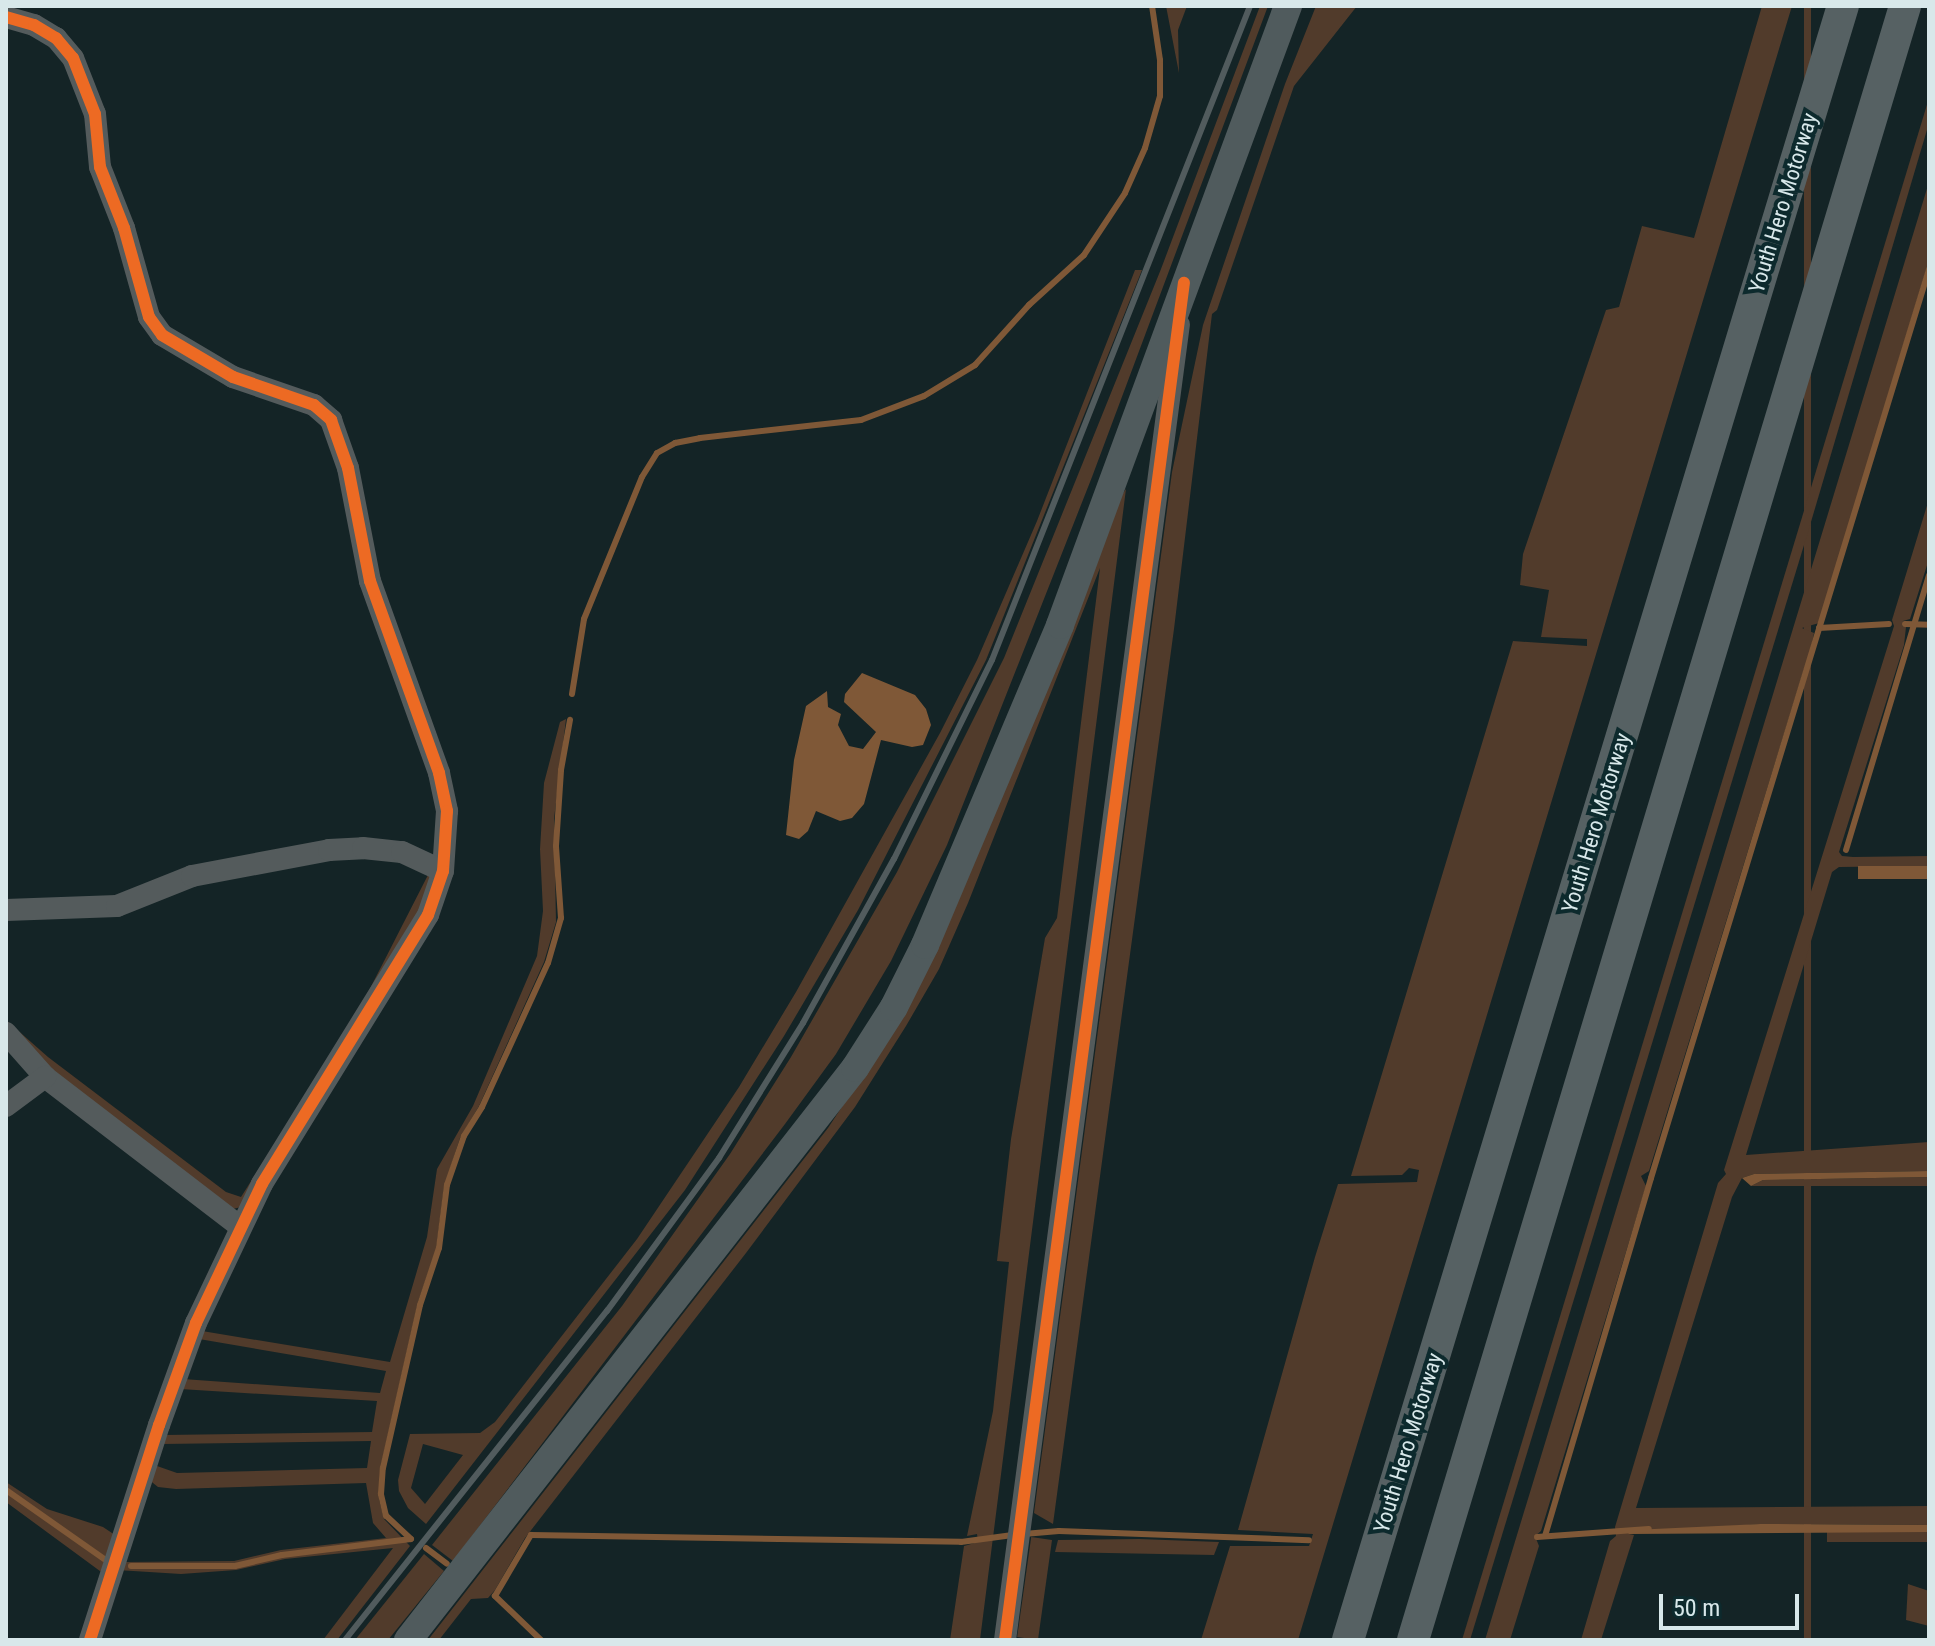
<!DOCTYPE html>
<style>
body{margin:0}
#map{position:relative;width:1935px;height:1646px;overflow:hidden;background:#142426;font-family:"Roboto Condensed",sans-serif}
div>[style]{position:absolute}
.green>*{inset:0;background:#513b2b;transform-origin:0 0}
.water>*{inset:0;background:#7f5837;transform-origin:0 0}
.stream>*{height:6px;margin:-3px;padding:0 3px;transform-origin:3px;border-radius:3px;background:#7f5837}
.minor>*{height:22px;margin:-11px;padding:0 11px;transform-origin:11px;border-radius:11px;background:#545b5c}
.major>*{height:28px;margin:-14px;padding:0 14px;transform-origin:14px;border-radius:14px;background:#505b5d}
.highway>*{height:32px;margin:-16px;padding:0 16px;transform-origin:16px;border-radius:16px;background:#566163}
.rail>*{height:6px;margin:-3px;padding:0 3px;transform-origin:3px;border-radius:3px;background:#515b5d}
.cycleway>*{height:12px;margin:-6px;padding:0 6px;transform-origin:6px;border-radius:6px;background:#ed6a23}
span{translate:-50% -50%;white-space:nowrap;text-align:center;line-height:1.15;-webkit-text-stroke:8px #0d2a2d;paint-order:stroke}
.street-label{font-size:22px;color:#d8e8ea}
.frame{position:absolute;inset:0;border:8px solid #d8e8ea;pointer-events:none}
.scale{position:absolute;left:1659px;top:1594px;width:140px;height:36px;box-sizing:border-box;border:4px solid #d8e8ea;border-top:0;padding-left:10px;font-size:24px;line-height:28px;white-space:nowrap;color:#d8e8ea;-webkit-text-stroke:6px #0d2a2d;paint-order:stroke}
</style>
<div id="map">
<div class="green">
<div style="clip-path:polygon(1166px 6px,1187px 6px,1178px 30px,1179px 73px)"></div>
<div style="clip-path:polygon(1260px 6px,1268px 6px,1092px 477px,947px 845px,891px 961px,836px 1054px,785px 1124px,453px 1561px,432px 1545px,622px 1306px,730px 1154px,791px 1057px,897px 872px,1004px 658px,1161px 269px)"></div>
<div style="clip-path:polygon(1316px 6px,1357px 6px,1294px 86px,1217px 310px,1212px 314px,1174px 629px,1053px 1524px,1034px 1513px,1172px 472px,1203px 325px,1285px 84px)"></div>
<div style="clip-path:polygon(1762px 6px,1792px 6px,1298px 1640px,1201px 1640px,1230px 1546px,1309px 1546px,1313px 1534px,1238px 1530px,1315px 1257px,1338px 1184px,1417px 1182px,1419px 1170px,1409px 1168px,1402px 1175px,1351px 1176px,1513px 641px,1587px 646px,1587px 639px,1541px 637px,1549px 590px,1520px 585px,1523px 554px,1606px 310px,1619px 307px,1642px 226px,1694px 238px)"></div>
<div style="left:1804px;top:6px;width:7px;height:1708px"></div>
<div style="clip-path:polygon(1929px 98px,1929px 123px,1808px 532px,1470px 1640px,1462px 1640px)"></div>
<div style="clip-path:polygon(1929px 182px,1929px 260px,1819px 623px,1802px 628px,1814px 633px,1812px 643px,1649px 1171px,1641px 1176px,1646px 1186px,1541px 1531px,1535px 1536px,1539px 1546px,1510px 1640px,1485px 1640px)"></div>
<div style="clip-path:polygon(evenodd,1135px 270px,1142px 270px,986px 660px,858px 910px,784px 1036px,685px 1190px,426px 1524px,408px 1508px,399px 1491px,398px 1480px,410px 1434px,480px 1433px,495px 1422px,637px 1239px,739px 1087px,796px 992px,940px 733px,977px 660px,1037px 521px,1135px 270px,423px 1444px,463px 1455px,425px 1504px,411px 1488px,423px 1444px)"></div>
<div style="clip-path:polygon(1126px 489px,980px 1640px,950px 1640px,964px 1546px,978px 1542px,977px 1534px,967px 1536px,993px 1411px,1009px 1262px,997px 1261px,1011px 1139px,1045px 938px,1057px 918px,1100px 568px,968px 903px,939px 969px,906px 1026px,855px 1107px,746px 1253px,525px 1538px,495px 1590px,488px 1598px,471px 1599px,439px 1640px,428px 1640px,828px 1128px,859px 1081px,1115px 504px)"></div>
<div style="clip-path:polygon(1929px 499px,1929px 559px,1910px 619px,1903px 621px,1902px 626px,1906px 627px,1904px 645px,1839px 852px,1842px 856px,1853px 857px,1929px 856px,1929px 866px,1839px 867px,1832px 872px,1746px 1155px,1929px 1142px,1929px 1171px,1754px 1174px,1742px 1178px,1732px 1197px,1636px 1508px,1929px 1506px,1929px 1525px,1760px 1524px,1629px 1534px,1634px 1535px,1601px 1640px,1581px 1640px,1610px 1541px,1616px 1536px,1615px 1527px,1718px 1183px,1726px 1174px,1724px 1170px,1894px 626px,1892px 620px)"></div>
<div style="clip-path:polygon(566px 719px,554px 819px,556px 922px,544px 962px,479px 1106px,460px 1138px,444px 1187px,436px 1250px,418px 1302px,380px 1470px,379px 1499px,384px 1519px,410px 1546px,337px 1640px,323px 1640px,393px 1548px,285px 1559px,236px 1570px,181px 1574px,117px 1570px,126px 1562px,234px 1561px,281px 1550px,386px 1538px,373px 1523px,366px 1483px,176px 1489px,158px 1487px,148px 1479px,157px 1466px,177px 1473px,367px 1468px,371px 1441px,162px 1444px,164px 1435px,372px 1432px,377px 1401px,180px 1389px,183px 1379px,380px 1393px,386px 1371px,199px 1339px,202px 1331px,390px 1362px,427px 1237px,437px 1169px,473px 1106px,537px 956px,543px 911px,540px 849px,544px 783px,560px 722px)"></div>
<div style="clip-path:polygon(428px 875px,436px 879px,425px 913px,241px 1207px,233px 1209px,67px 1088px,6px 1030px,6px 1020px,48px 1057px,226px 1192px,241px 1197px,357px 1014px)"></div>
<div style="clip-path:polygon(1929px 1177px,1929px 1186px,1751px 1186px,1763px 1180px)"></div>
<div style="clip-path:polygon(6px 1482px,47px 1509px,103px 1527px,118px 1537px,104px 1574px,6px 1502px)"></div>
<div style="left:1929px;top:1532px;width:10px;height:102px;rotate:90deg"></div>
<div style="clip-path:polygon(1139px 1539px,1219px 1542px,1214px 1555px,1055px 1552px,1058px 1540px)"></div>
<div style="left:1052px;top:1540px;width:101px;height:21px;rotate:98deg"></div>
<div style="clip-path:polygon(424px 1554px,444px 1571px,388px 1640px,355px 1640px)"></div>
<div style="clip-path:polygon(1908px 1584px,1929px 1591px,1929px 1626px,1906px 1620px)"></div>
</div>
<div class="water">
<div style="clip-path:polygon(862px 673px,915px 695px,926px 709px,931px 725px,923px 745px,912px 747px,881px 740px,864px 804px,852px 818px,840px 821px,816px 811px,808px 831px,799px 839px,786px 835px,794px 760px,806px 706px,827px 691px,828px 707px,841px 714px,838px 725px,849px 746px,863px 749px,876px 732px,844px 702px,845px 694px)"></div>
<div style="left:1858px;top:866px;width:71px;height:13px"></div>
<div style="clip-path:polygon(1929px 1171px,1929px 1177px,1763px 1180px,1751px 1186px,1742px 1178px,1754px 1174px)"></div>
<div style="clip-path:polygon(1760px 1524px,1929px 1525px,1929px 1532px,1628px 1534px,1633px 1530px)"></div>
</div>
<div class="stream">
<div style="left:1905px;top:624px;width:24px;rotate:2deg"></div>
<div style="left:1819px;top:628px;width:70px;rotate:-3.3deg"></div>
<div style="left:572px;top:694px;width:76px;rotate:-80.9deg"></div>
<div style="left:584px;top:619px;width:153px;rotate:-67.8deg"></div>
<div style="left:642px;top:477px;width:28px;rotate:-58deg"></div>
<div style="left:657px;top:453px;width:21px;rotate:-29deg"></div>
<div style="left:675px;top:443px;width:25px;rotate:-11deg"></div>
<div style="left:700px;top:438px;width:162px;rotate:-6.4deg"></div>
<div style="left:861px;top:420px;width:67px;rotate:-20.9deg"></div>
<div style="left:924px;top:396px;width:60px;rotate:-31.3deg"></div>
<div style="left:975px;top:365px;width:81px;rotate:-48deg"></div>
<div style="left:1029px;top:305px;width:74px;rotate:-42.3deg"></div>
<div style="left:1084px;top:255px;width:74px;rotate:-56.5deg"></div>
<div style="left:1125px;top:193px;width:49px;rotate:-66deg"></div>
<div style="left:1145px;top:148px;width:54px;rotate:-73.9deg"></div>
<div style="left:1160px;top:96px;width:36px;rotate:-90deg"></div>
<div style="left:1160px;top:60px;width:55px;rotate:-98.4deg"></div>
<div style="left:1846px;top:850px;width:287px;rotate:-73.2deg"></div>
<div style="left:6px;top:1490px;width:120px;rotate:35.1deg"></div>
<div style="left:1024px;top:1534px;width:35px;rotate:-5deg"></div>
<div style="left:1059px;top:1531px;width:250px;rotate:2.1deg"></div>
<div style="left:1545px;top:1536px;width:373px;rotate:-73.5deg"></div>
<div style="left:1651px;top:1178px;width:951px;rotate:-72.99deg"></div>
<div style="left:1537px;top:1537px;width:112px;rotate:-4.1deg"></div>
<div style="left:411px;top:1539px;width:34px;rotate:-137deg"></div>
<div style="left:386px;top:1516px;width:23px;rotate:-103deg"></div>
<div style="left:381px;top:1494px;width:26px;rotate:-86deg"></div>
<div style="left:383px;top:1468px;width:167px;rotate:-77.2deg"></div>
<div style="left:420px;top:1305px;width:60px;rotate:-71.6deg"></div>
<div style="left:439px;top:1248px;width:64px;rotate:-82.8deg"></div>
<div style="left:447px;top:1185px;width:52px;rotate:-70.9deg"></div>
<div style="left:464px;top:1136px;width:34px;rotate:-58deg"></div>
<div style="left:482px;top:1107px;width:158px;rotate:-65.4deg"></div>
<div style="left:548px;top:963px;width:47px;rotate:-73.9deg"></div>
<div style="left:561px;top:918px;width:72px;rotate:-94deg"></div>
<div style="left:556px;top:846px;width:76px;rotate:-86.2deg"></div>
<div style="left:561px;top:770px;width:51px;rotate:-79.8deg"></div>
<div style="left:426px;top:1548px;width:26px;rotate:37deg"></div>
<div style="left:131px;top:1566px;width:104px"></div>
<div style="left:235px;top:1566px;width:48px;rotate:-13.2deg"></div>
<div style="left:282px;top:1555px;width:130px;rotate:-7.1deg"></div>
<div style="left:541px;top:1640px;width:64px;rotate:-136.3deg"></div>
<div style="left:495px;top:1596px;width:71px;rotate:-59.5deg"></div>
<div style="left:531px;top:1535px;width:430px;rotate:0.9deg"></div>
<div style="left:961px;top:1542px;width:52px;rotate:-7.7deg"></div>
</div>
<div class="minor">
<div style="left:6px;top:17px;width:29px;rotate:16deg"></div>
<div style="left:34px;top:25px;width:26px;rotate:31deg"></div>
<div style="left:56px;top:38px;width:26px;rotate:50deg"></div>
<div style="left:73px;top:58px;width:60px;rotate:68.6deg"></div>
<div style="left:95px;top:114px;width:53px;rotate:84.6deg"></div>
<div style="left:100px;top:167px;width:66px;rotate:68.5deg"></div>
<div style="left:124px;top:228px;width:92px;rotate:74.3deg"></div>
<div style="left:149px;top:317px;width:22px;rotate:54deg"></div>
<div style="left:162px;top:335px;width:82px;rotate:30.6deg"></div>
<div style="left:233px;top:377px;width:86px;rotate:19.1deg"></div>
<div style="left:314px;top:405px;width:23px;rotate:41deg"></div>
<div style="left:331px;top:420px;width:51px;rotate:70.5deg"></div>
<div style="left:348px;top:468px;width:115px;rotate:79deg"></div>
<div style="left:370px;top:581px;width:204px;rotate:70.2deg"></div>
<div style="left:439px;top:773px;width:39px;rotate:78deg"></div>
<div style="left:447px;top:811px;width:60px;rotate:93.8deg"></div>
<div style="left:443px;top:871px;width:46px;rotate:108.8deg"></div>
<div style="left:428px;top:915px;width:316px;rotate:121.7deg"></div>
<div style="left:262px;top:1184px;width:154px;rotate:115.4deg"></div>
<div style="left:196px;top:1323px;width:109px;rotate:109.9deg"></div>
<div style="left:159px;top:1425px;width:226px;rotate:107.8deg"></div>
<div style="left:6px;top:910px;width:111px;rotate:-2.1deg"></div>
<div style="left:117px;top:906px;width:81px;rotate:-21.8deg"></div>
<div style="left:192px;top:876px;width:139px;rotate:-10.7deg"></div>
<div style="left:329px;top:850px;width:34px;rotate:-3deg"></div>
<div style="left:363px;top:848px;width:39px;rotate:6deg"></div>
<div style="left:402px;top:852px;width:45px;rotate:24.9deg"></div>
<div style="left:6px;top:1033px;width:59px;rotate:48.4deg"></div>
<div style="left:45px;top:1077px;width:245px;rotate:37.5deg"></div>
<div style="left:6px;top:1106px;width:49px;rotate:-36.6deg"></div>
<div style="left:1005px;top:1640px;width:1327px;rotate:-82.47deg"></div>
</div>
<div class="major">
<div style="left:408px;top:1640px;width:726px;rotate:-51.99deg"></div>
<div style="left:855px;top:1068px;width:72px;rotate:-57.4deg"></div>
<div style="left:894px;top:1007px;width:69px;rotate:-63.4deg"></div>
<div style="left:925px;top:945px;width:347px;rotate:-67.1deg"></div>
<div style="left:1060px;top:625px;width:660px;rotate:-69.78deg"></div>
</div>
<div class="highway">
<div style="left:1348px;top:1640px;width:1707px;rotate:-73.15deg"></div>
<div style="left:1413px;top:1640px;width:1706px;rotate:-73.24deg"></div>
</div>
<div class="rail">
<div style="left:345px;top:1640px;width:421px;rotate:-51.5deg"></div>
<div style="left:607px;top:1311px;width:190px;rotate:-53.8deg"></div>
<div style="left:719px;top:1158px;width:159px;rotate:-58.1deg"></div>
<div style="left:803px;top:1023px;width:188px;rotate:-61deg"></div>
<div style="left:894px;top:859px;width:222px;rotate:-63.8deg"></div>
<div style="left:992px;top:660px;width:703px;rotate:-68.47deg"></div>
</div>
<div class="cycleway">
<div style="left:6px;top:17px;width:29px;rotate:16deg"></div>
<div style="left:34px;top:25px;width:26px;rotate:31deg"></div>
<div style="left:56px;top:38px;width:26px;rotate:50deg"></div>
<div style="left:73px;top:58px;width:60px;rotate:68.6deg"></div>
<div style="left:95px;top:114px;width:53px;rotate:84.6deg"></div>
<div style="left:100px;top:167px;width:66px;rotate:68.5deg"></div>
<div style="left:124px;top:228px;width:92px;rotate:74.3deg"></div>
<div style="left:149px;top:317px;width:22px;rotate:54deg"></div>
<div style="left:162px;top:335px;width:82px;rotate:30.6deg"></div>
<div style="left:233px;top:377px;width:86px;rotate:19.1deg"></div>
<div style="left:314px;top:405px;width:23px;rotate:41deg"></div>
<div style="left:331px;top:420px;width:51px;rotate:70.5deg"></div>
<div style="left:348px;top:468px;width:115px;rotate:79deg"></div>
<div style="left:370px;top:581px;width:204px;rotate:70.2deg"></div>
<div style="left:439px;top:773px;width:39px;rotate:78deg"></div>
<div style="left:447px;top:811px;width:60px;rotate:93.8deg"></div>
<div style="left:443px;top:871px;width:46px;rotate:108.8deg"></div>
<div style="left:428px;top:915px;width:316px;rotate:121.7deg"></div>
<div style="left:262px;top:1184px;width:154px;rotate:115.4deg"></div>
<div style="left:196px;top:1323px;width:109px;rotate:109.9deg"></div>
<div style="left:159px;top:1425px;width:226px;rotate:107.8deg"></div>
<div style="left:1005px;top:1640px;width:1369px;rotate:-82.49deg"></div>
</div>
<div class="street-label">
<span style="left:1783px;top:203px;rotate:-73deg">Youth Hero Motorway</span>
<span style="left:1596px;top:823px;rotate:-73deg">Youth Hero Motorway</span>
<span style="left:1408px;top:1443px;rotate:-73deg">Youth Hero Motorway</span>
</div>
<div class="frame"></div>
<div class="scale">50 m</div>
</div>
